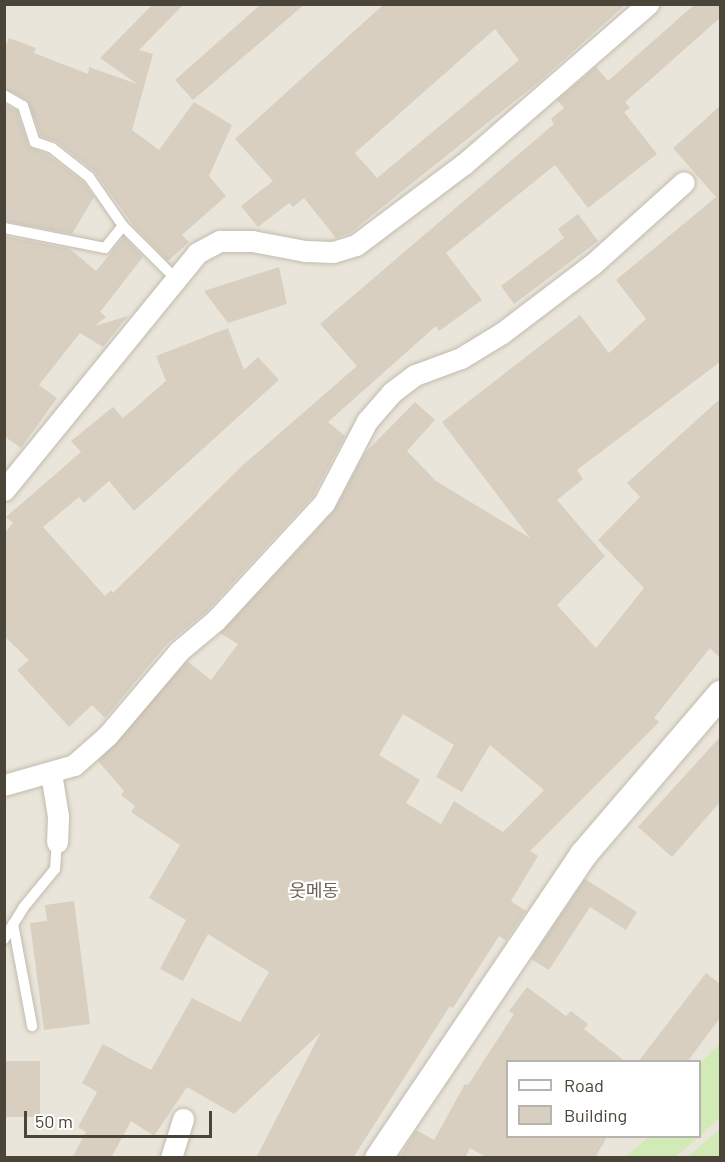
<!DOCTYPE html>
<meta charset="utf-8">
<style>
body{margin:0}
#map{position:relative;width:725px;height:1162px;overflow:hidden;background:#f6f3ec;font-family:Barlow,"Noto Sans KR",sans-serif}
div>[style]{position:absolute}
.residential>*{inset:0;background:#eae5da}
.green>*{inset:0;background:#d2eab5}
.building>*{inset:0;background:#d8cfc1;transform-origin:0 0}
.roads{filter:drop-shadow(0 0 2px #c2bbae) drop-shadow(0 0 2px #c2bbae)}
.service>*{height:10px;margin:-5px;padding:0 5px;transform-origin:5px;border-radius:5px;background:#fff}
.minor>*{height:21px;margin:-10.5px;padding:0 10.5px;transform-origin:10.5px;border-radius:10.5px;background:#fff}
.tertiary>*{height:27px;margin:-13.5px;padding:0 13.5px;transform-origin:13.5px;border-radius:13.5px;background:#fff}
span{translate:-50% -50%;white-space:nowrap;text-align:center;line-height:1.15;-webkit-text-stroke:4.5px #fff;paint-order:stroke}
.quarter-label{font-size:18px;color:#6e6250}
.frame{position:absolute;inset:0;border:6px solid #4b4439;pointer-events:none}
.legend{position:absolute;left:506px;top:1060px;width:195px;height:78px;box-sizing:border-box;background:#fff;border:2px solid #b7b4b0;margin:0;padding:8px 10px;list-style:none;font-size:18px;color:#4b4439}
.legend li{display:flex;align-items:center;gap:12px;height:30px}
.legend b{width:30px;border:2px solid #b7b4b0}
.scale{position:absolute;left:24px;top:1111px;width:188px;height:27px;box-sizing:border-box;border:3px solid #4b4439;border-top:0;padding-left:8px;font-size:18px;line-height:21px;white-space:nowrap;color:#4b4439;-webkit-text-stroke:4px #fff;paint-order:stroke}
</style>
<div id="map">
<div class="residential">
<div style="clip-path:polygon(evenodd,5px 5px,720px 5px,720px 1157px,5px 1158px,5px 5px,508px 1062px,700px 1062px,700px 1136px,508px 1136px,508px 1062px)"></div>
</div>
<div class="green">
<div style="clip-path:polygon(720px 1043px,720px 1117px,700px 1136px,700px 1064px)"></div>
<div style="clip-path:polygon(720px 1129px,720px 1157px,687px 1157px)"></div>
<div style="clip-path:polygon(650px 1136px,699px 1136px,699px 1137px,675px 1157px,625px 1157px)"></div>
</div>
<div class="building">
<div style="clip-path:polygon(153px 4px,184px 4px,139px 50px,153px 54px,132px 130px,159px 150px,194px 102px,232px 125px,209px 176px,226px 196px,182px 235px,189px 242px,168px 261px,133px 225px,94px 171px,57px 142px,41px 136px,27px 100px,4px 88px,4px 50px,9px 38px,36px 48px,34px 53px,88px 74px,89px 67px,137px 84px,100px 58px)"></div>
<div style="clip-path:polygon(261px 4px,305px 4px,193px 100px,175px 80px)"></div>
<div style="clip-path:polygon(evenodd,384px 4px,626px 4px,541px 80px,350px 233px,336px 238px,304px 198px,293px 207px,289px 203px,258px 227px,241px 206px,273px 181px,235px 139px,384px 4px,495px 29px,519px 60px,377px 178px,355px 153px,495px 29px)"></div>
<div style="clip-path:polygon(695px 4px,720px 4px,720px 18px,625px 102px,630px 108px,624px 112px,657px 154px,588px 208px,555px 165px,446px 253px,482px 300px,439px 331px,436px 326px,328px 422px,345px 436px,313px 496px,207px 611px,167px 644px,105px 718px,92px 705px,69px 727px,17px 670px,29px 660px,4px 636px,4px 534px,13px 523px,6px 517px,81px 452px,71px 441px,113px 407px,123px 418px,166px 381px,156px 356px,228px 328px,244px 370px,258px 357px,279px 380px,134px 511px,109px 481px,84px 503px,79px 497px,43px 527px,105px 596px,111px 590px,113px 593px,243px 465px,357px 366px,320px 324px,554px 124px,551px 119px,564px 108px,557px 100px,596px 67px,608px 81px)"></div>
<div style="clip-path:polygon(4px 104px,17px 111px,29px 147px,48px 155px,83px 182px,94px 197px,72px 234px,4px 221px)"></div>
<div style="clip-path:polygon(evenodd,720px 106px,720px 362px,577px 470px,583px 479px,557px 500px,605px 556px,557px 605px,596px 648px,644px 588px,598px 540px,640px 497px,627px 483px,720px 399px,720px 658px,710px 648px,654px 718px,659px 722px,530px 851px,538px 856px,511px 901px,526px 911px,506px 940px,499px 936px,453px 1008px,450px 1006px,353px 1158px,256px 1158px,321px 1032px,234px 1114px,187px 1087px,154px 1136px,131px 1121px,111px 1158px,72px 1158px,86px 1132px,78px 1127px,97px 1092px,82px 1083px,103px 1044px,151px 1070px,192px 998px,240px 1022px,269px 972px,208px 934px,183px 981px,160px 969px,186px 920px,149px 898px,180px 845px,131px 812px,135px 806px,121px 795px,124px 791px,98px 761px,187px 661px,211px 680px,238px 644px,220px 633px,333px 512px,365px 453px,415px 402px,435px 420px,407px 451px,436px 481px,530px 538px,442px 422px,580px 315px,609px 353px,646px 319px,616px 280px,716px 197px,673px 148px,720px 106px,403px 714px,454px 745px,436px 777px,462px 792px,490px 745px,544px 790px,503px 832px,454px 801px,441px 824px,406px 803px,420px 780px,379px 755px,403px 714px)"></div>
<div style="clip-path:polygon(578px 214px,598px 241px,514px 304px,501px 286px,564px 238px,558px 229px)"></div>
<div style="clip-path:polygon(4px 236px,70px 249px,96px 271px,124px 237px,143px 257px,100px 312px,106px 317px,95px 326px,128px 316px,103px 347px,80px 333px,39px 385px,57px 398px,21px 448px,4px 436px)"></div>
<div style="clip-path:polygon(279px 267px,287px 304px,228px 323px,204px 291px)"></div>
<div style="clip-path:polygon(720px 737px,720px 802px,672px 857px,638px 827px)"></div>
<div style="clip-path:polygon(585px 879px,637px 912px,626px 930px,590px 907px,549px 970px,531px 959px)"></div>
<div style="clip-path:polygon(74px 901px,90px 1024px,44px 1030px,30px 923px,47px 921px,45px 905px)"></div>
<div style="clip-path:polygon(706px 973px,720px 984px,720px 1018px,687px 1062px,638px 1062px)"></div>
<div style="clip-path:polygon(527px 987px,566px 1016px,571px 1011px,588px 1024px,584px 1029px,626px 1062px,507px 1062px,507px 1137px,607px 1137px,595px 1158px,488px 1158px,470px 1148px,465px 1158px,399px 1158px,416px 1130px,434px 1140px,465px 1084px,468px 1085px,514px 1014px,509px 1011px)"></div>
<div style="left:4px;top:1061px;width:36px;height:56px"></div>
</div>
<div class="roads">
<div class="service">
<div style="left:4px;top:95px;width:22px;rotate:30deg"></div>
<div style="left:23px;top:106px;width:38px;rotate:72deg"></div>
<div style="left:35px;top:142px;width:18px;rotate:19deg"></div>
<div style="left:52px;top:148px;width:47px;rotate:38.1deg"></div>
<div style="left:89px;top:177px;width:60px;rotate:55.2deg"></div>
<div style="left:123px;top:226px;width:75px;rotate:45deg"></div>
<div style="left:4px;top:228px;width:103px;rotate:11.2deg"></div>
<div style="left:105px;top:248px;width:28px;rotate:-51deg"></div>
<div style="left:13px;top:924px;width:104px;rotate:79.4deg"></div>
<div style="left:4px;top:939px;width:36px;rotate:-58deg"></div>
<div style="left:23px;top:908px;width:50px;rotate:-50.6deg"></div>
<div style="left:55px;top:869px;width:27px;rotate:-86deg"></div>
</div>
<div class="minor">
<div style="left:4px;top:490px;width:306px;rotate:-50.8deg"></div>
<div style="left:197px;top:253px;width:26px;rotate:-28deg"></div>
<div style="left:220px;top:241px;width:32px"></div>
<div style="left:252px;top:241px;width:54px;rotate:10.7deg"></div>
<div style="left:305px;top:251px;width:28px;rotate:2deg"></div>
<div style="left:333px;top:252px;width:24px;rotate:-17deg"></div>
<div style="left:356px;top:245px;width:135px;rotate:-36.9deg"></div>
<div style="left:464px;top:164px;width:244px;rotate:-41deg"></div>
<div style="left:51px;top:773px;width:44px;rotate:80.8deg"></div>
<div style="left:58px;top:816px;width:26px;rotate:92deg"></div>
<div style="left:4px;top:785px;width:73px;rotate:-15.9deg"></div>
<div style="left:74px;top:765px;width:44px;rotate:-41.3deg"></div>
<div style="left:107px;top:736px;width:111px;rotate:-49.7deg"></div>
<div style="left:179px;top:651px;width:48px;rotate:-40deg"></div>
<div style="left:216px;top:620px;width:159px;rotate:-47.3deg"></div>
<div style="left:324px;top:503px;width:93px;rotate:-62.3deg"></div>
<div style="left:367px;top:421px;width:37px;rotate:-49deg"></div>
<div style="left:391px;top:393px;width:30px;rotate:-37deg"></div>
<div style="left:415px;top:375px;width:49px;rotate:-20.3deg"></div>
<div style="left:461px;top:358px;width:48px;rotate:-31.4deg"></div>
<div style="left:502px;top:333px;width:114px;rotate:-37.2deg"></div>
<div style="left:593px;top:264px;width:122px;rotate:-42deg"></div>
<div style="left:171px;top:1158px;width:41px;rotate:-72.9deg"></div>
</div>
<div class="tertiary">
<div style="left:378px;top:1158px;width:367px;rotate:-56deg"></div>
<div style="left:583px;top:854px;width:211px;rotate:-49.4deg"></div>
</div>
</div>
<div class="quarter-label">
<span style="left:314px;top:890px">웃메동</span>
</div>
<div class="frame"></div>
<ul class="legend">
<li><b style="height:8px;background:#fff"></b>Road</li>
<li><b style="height:16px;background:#d8cfc1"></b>Building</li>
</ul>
<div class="scale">50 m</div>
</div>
